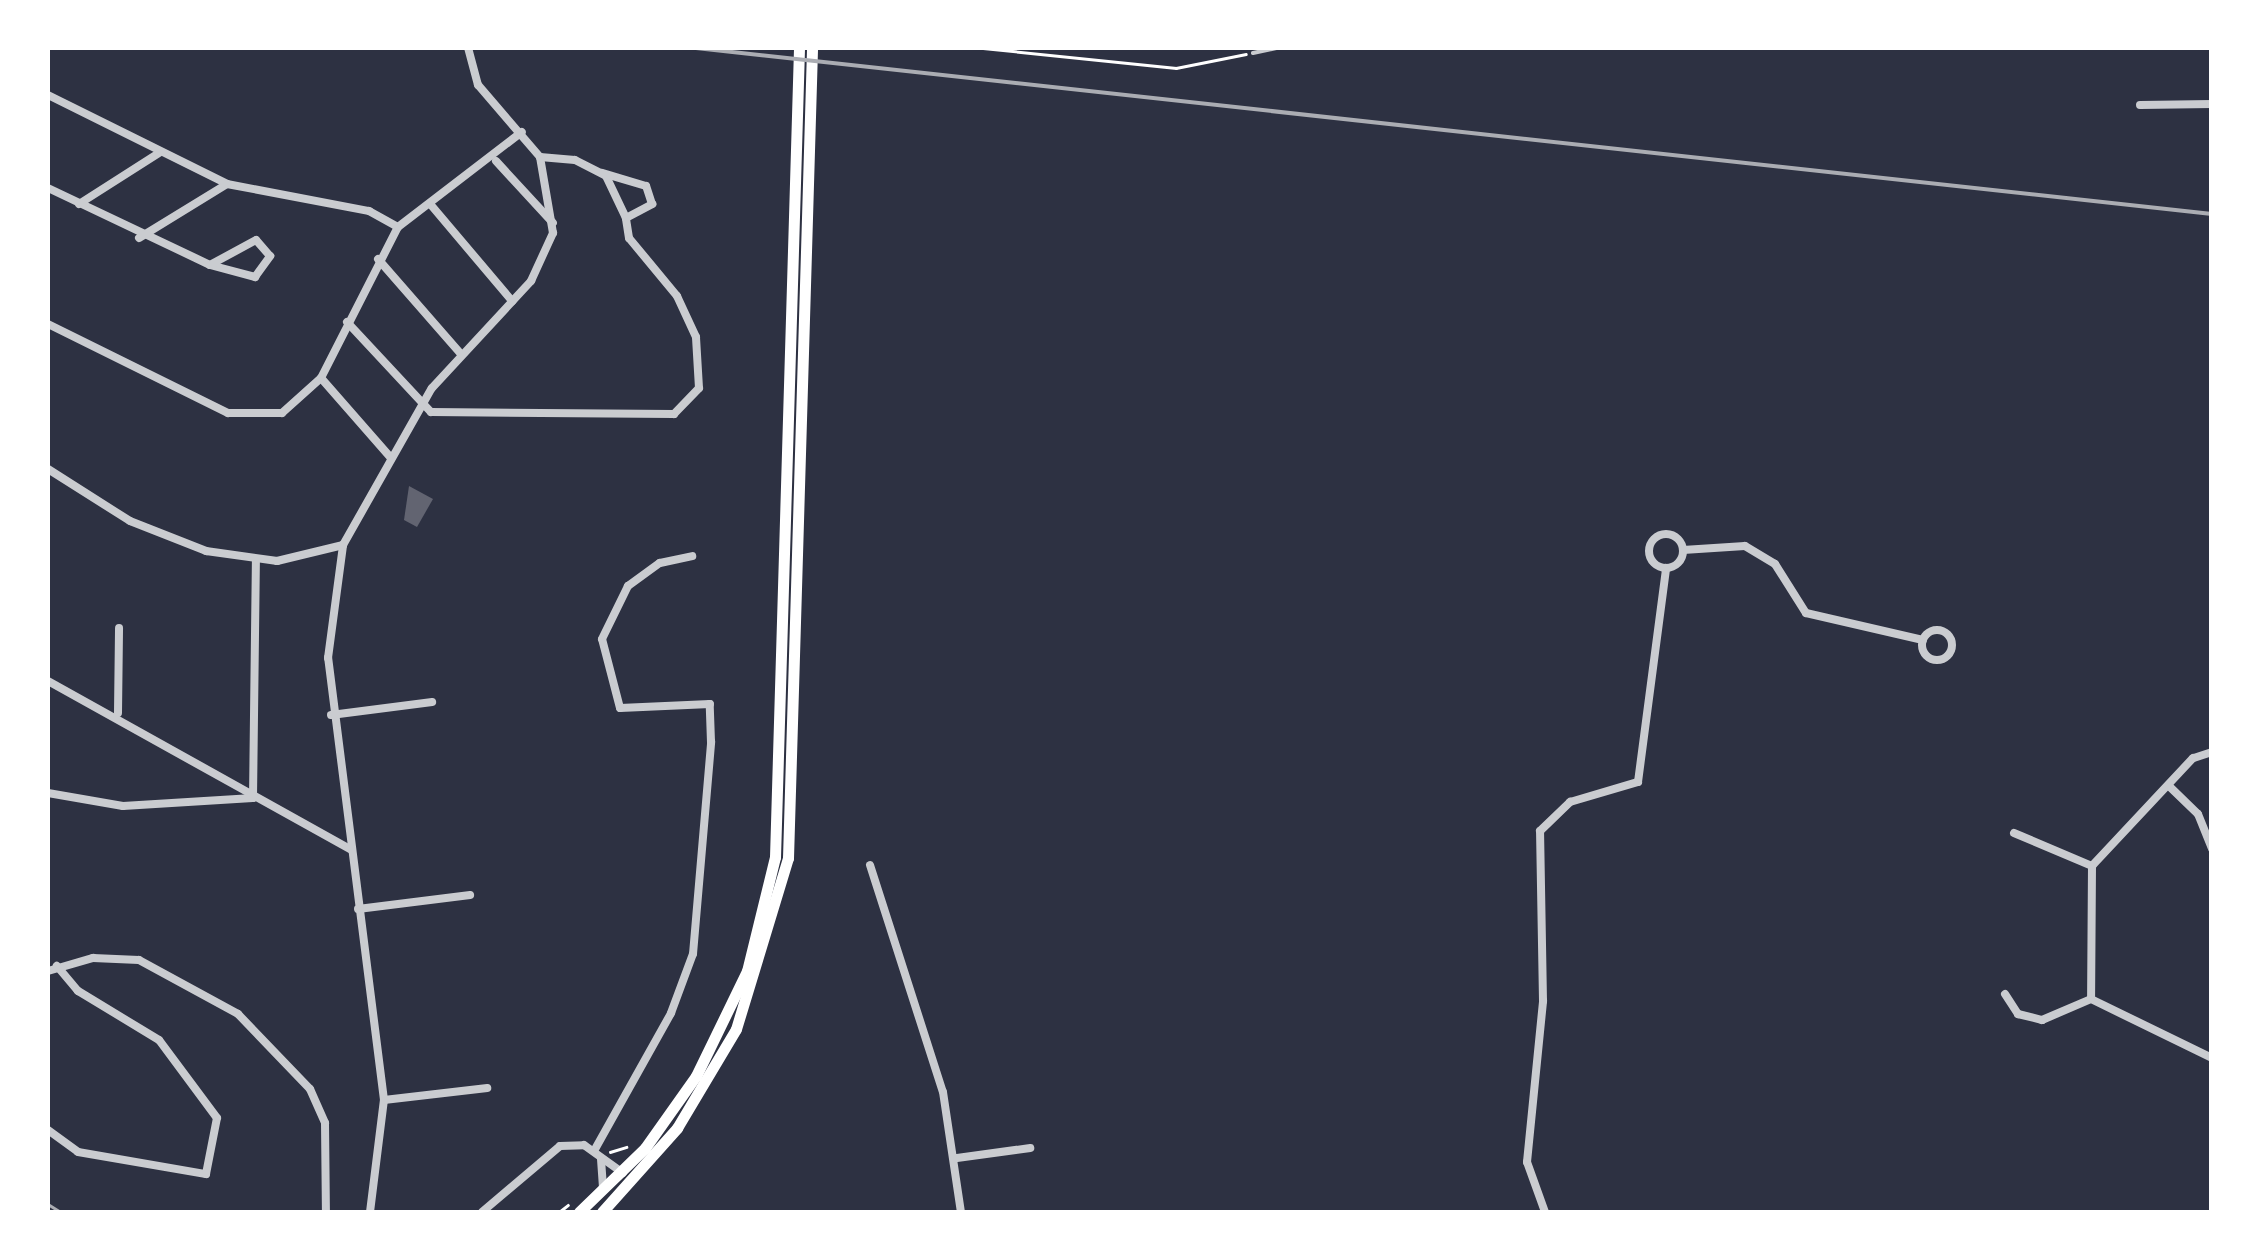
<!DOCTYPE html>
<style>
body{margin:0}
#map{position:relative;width:2259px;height:1260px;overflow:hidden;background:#2d3142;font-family:"Public Sans",sans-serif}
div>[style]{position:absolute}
.building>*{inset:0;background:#626471}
.path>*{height:2.5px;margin:-1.25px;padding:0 1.25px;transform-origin:1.25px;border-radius:1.25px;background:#fff}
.service>*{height:4px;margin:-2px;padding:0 2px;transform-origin:2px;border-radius:2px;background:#caccd0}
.minor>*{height:8px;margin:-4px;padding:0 4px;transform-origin:4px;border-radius:4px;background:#caccd0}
.minor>.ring{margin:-4px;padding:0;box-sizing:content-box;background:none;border:8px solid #caccd0;border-radius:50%}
.secondary>*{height:11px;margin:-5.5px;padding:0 5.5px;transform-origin:5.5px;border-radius:5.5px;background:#fff}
.tram>*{height:2.5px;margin:-1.25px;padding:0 1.25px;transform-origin:1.25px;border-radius:1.25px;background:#abadb3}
.rail>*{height:4px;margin:-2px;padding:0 2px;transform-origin:2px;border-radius:2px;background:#abadb3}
span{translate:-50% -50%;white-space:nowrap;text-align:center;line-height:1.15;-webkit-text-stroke:8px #fff;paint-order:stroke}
.frame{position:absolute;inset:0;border:50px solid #fff;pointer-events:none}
</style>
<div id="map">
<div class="building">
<div style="clip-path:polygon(409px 486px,433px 499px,417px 527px,404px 520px)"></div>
</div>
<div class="path">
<div style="left:983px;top:48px;width:194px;rotate:5.9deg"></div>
<div style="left:1176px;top:68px;width:71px;rotate:-11.3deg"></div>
<div style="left:610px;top:1152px;width:17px;rotate:-17deg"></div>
<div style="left:559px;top:1212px;width:11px;rotate:-38deg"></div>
</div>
<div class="service">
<div style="left:1253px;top:53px;width:25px;rotate:-12deg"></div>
</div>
<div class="minor">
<div style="left:48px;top:95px;width:200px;rotate:26.4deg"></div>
<div style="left:227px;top:184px;width:145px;rotate:10.8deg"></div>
<div style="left:369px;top:211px;width:33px;rotate:29deg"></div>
<div style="left:2140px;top:105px;width:72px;rotate:-0.8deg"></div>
<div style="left:540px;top:157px;width:35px;rotate:5deg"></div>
<div style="left:575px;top:160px;width:35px;rotate:27deg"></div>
<div style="left:606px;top:176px;width:47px;rotate:64.5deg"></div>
<div style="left:626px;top:218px;width:30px;rotate:-28deg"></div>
<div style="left:652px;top:204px;width:19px;rotate:-108deg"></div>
<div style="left:646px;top:186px;width:46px;rotate:-163.5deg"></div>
<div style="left:496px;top:161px;width:84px;rotate:47.4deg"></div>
<div style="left:48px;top:188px;width:179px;rotate:25.4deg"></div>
<div style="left:210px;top:265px;width:47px;rotate:14.9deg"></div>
<div style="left:255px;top:277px;width:26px;rotate:-54deg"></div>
<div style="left:270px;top:256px;width:21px;rotate:-131deg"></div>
<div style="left:256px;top:240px;width:52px;rotate:151.5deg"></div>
<div style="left:79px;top:204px;width:95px;rotate:-32.5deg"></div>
<div style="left:431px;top:205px;width:126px;rotate:49.8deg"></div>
<div style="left:139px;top:238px;width:103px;rotate:-31.5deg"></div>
<div style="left:378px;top:259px;width:126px;rotate:48.9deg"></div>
<div style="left:347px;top:322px;width:123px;rotate:47deg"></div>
<div style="left:431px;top:412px;width:243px;rotate:0.5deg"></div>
<div style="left:674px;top:414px;width:36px;rotate:-46deg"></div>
<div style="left:699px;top:388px;width:51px;rotate:-93.4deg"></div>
<div style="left:696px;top:337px;width:45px;rotate:-114.9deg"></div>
<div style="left:677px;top:296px;width:75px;rotate:-129.6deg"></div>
<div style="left:629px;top:238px;width:20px;rotate:-99deg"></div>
<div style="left:48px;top:324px;width:201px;rotate:26.3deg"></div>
<div style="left:228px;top:413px;width:54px"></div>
<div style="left:282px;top:413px;width:52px;rotate:-41.9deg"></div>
<div style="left:321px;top:378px;width:169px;rotate:-63deg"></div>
<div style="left:398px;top:227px;width:156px;rotate:-37.5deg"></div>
<div style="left:321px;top:378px;width:106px;rotate:48.8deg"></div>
<div style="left:48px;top:469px;width:97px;rotate:32.4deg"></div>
<div style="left:130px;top:521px;width:82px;rotate:21.5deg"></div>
<div style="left:206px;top:551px;width:72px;rotate:8deg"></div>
<div style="left:277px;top:561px;width:68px;rotate:-13.6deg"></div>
<div class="ring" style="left:1649px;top:534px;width:26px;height:26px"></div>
<div style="left:1683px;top:550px;width:62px;rotate:-3.7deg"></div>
<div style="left:1745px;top:546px;width:35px;rotate:31deg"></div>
<div style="left:1775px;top:564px;width:58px;rotate:57.7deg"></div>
<div style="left:1806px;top:613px;width:120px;rotate:13deg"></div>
<div class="ring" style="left:1922px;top:630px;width:22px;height:22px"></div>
<div style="left:48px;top:681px;width:346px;rotate:29.1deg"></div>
<div style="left:118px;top:713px;width:85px;rotate:-89.3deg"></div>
<div style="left:331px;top:715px;width:102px;rotate:-7.3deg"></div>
<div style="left:2212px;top:752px;width:20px;rotate:162deg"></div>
<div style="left:2193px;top:758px;width:148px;rotate:133.1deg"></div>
<div style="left:2092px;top:866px;width:133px;rotate:90.4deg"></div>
<div style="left:2091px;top:999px;width:135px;rotate:26deg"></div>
<div style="left:2169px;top:786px;width:40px;rotate:44deg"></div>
<div style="left:2198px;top:814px;width:38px;rotate:68deg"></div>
<div style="left:48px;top:793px;width:76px;rotate:9.8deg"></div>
<div style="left:123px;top:806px;width:130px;rotate:-3.5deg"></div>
<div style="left:253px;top:798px;width:239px;rotate:-89.3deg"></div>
<div style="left:2014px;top:833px;width:85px;rotate:22.9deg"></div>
<div style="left:870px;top:865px;width:238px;rotate:72.2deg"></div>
<div style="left:943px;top:1092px;width:121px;rotate:81.5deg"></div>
<div style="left:358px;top:909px;width:113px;rotate:-7.1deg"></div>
<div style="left:48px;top:971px;width:47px;rotate:-16.1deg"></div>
<div style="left:93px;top:958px;width:46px;rotate:2.5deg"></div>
<div style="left:139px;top:960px;width:113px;rotate:28.6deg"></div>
<div style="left:238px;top:1014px;width:104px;rotate:46.2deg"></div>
<div style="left:310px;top:1089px;width:37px;rotate:66deg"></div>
<div style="left:325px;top:1123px;width:89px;rotate:89.4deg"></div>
<div style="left:2005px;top:994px;width:24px;rotate:57deg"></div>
<div style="left:2018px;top:1014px;width:25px;rotate:14deg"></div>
<div style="left:2042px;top:1020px;width:53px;rotate:-23.2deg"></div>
<div style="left:384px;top:1100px;width:104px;rotate:-6.6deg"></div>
<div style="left:48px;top:1130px;width:37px;rotate:36deg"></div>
<div style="left:78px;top:1152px;width:130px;rotate:9.8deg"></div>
<div style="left:206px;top:1174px;width:57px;rotate:-78.9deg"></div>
<div style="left:217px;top:1118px;width:97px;rotate:-126.6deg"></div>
<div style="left:159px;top:1040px;width:95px;rotate:-148.8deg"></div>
<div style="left:78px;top:991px;width:33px;rotate:-130deg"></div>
<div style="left:594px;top:1151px;width:158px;rotate:-60.8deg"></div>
<div style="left:671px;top:1013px;width:63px;rotate:-69.6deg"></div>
<div style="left:693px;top:954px;width:213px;rotate:-85.1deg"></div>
<div style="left:711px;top:742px;width:38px;rotate:-92deg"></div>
<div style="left:710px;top:704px;width:90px;rotate:177.5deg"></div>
<div style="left:620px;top:708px;width:71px;rotate:-104.6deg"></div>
<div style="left:602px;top:639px;width:59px;rotate:-63.9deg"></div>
<div style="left:628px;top:586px;width:39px;rotate:-36deg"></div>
<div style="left:660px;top:563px;width:33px;rotate:-12deg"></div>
<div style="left:957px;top:1158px;width:74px;rotate:-7.8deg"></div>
<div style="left:601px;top:1159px;width:30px;rotate:86deg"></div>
<div style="left:370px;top:1212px;width:113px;rotate:-82.9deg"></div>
<div style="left:384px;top:1100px;width:446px;rotate:-97.2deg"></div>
<div style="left:328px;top:658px;width:114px;rotate:-82.4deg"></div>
<div style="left:343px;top:545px;width:180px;rotate:-60.5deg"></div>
<div style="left:432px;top:388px;width:146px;rotate:-47.2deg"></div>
<div style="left:531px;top:281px;width:53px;rotate:-65.4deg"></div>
<div style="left:553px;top:233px;width:77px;rotate:-99.7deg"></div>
<div style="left:540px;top:157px;width:95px;rotate:-130.7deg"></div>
<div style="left:478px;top:85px;width:38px;rotate:-105deg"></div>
<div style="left:482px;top:1212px;width:102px;rotate:-40.2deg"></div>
<div style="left:560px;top:1146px;width:24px;rotate:-2deg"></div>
<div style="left:584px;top:1145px;width:48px;rotate:35.7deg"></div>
<div style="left:1545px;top:1212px;width:53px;rotate:-109.8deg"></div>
<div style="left:1527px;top:1162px;width:162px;rotate:-84.3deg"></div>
<div style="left:1543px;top:1001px;width:170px;rotate:-91deg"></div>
<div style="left:1540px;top:831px;width:42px;rotate:-44deg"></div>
<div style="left:1570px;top:802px;width:71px;rotate:-16.4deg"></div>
<div style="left:1638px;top:782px;width:216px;rotate:-82.5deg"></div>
</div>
<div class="secondary">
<div style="left:579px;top:1212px;width:92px;rotate:-44.1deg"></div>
<div style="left:645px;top:1148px;width:88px;rotate:-54.7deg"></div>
<div style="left:696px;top:1076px;width:117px;rotate:-64.1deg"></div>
<div style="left:747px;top:971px;width:117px;rotate:-76.2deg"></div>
<div style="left:775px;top:857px;width:809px;rotate:-88.3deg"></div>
<div style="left:602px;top:1212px;width:113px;rotate:-48.2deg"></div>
<div style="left:677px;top:1128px;width:115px;rotate:-59.2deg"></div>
<div style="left:736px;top:1029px;width:179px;rotate:-73.1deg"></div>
<div style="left:788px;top:858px;width:810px;rotate:-88.3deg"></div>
</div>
<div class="tram">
<div style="left:48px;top:1204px;width:15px;rotate:32deg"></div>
</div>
<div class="rail">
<div style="left:696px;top:48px;width:1525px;rotate:6.25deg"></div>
</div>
<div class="frame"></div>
</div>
